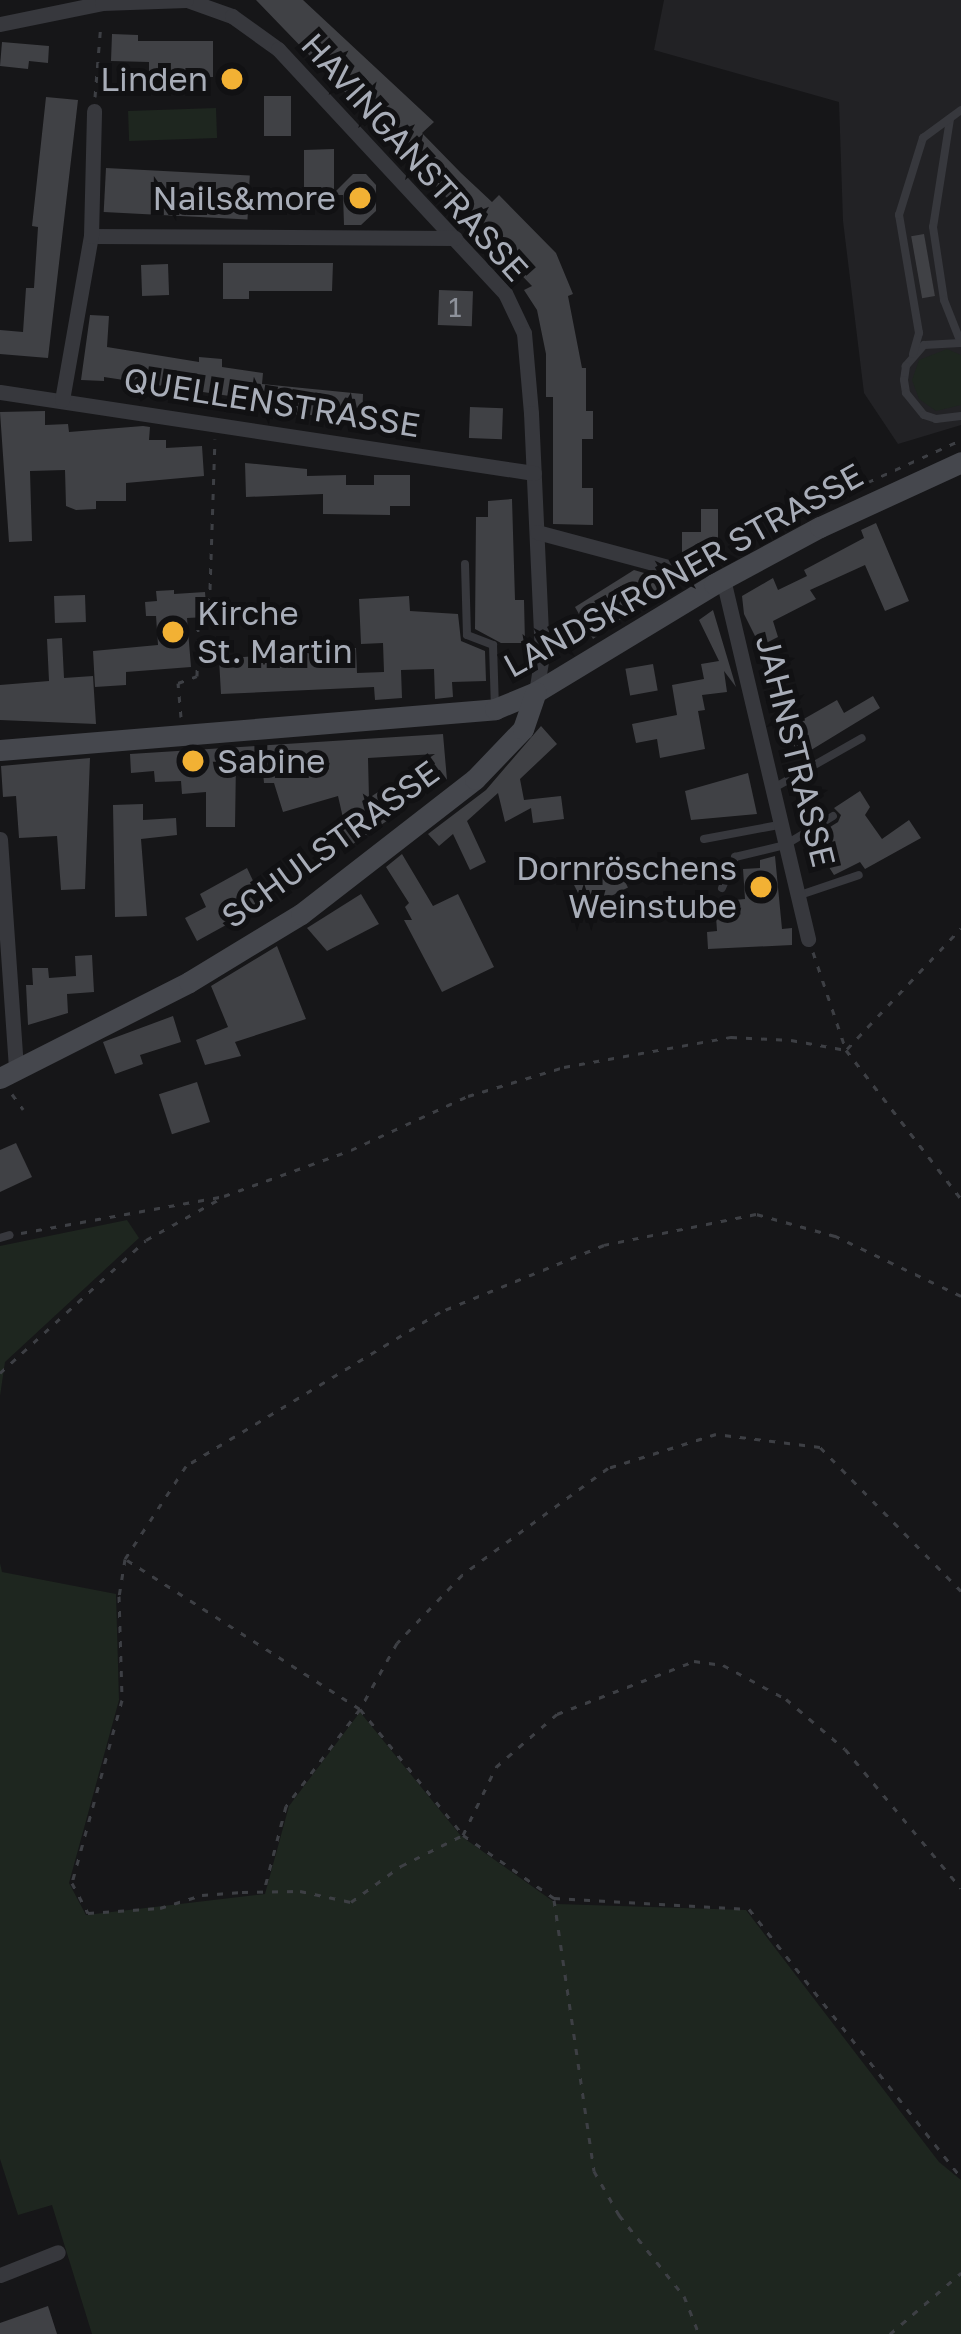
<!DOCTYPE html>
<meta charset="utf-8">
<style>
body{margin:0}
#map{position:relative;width:961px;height:2334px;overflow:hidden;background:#161618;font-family:"Golos Text",sans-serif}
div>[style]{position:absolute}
.built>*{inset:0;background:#222225}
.green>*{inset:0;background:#1e261f;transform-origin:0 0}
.building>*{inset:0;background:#404145;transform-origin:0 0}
.path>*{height:3px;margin-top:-1.5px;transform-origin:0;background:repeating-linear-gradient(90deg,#3d3f44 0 6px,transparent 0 15px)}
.service>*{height:8px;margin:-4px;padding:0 4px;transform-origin:4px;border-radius:4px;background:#37383d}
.minor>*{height:15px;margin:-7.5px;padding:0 7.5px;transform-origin:7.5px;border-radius:7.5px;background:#37383d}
.secondary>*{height:21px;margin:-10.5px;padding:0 10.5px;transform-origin:10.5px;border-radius:10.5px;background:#45474d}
.dots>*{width:33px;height:33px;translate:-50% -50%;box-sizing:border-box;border:6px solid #111113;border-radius:50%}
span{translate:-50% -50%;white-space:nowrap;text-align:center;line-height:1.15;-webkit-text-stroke:10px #111113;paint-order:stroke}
.number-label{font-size:27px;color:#8e929b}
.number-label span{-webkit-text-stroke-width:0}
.poi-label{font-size:33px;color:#a8adb8}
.right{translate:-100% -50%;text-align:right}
.left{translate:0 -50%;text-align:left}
.street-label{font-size:33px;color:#a8adb8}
</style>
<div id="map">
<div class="built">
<div style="clip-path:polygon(664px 0,961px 0,961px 425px,898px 444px,864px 393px,843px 221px,839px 102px,654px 50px)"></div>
</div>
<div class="green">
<div style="left:216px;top:108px;width:30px;height:88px;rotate:88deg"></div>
<div style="clip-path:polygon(947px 349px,961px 355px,961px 405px,936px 411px,919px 399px,912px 380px,919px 360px)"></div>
<div style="clip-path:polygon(127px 1220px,139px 1238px,5px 1362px,0 1396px,0 1246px)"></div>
<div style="clip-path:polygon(0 1563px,2px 1572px,116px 1594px,119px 1700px,69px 1883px,86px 1915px,265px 1894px,289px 1806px,360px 1712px,461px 1836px,557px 1904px,746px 1910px,939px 2162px,961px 2180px,961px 2334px,92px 2334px,52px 2205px,18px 2215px,0 2159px)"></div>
</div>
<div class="building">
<div style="clip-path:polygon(256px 0,303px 0,434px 122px,422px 133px,461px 173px,492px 202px,499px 195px,556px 253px,573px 294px,568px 296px,582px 368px,586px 368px,586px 411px,593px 411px,593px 439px,582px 439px,582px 488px,593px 488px,593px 525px,553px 524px,553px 397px,546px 397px,546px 354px,537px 310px,524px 290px,532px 286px)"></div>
<div style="clip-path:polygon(112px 34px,138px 35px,138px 41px,213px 41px,213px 77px,149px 77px,149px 62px,111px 61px)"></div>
<div style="clip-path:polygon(2px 42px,49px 46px,48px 63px,29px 61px,28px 69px,0 66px)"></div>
<div style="left:264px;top:96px;width:27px;height:40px"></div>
<div style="clip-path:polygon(46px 97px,78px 100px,48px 358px,0 354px,0 330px,23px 332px,26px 288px,34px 288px,38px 227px,32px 226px)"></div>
<div style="clip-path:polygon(334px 149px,334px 193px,353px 174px,366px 174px,376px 185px,376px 211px,361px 225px,344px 225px,343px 195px,304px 195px,304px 150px)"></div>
<div style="left:106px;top:168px;width:144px;height:44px;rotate:3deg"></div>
<div style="left:924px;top:234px;width:63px;height:13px;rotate:80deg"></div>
<div style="clip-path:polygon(223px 263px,333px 263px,332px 291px,249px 291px,249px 299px,223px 299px)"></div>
<div style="left:168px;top:264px;width:31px;height:27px;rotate:88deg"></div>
<div style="left:439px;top:290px;width:34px;height:35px;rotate:2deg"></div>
<div style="clip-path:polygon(90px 315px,109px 316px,107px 347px,199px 362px,199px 357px,222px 359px,222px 367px,263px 373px,262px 384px,363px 394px,362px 423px,336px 422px,337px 416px,281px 414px,281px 408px,236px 402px,236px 397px,104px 377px,104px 381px,81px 380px)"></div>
<div style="left:470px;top:407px;width:33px;height:31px;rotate:2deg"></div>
<div style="clip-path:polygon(45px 411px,45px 425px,68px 424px,69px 432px,143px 426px,150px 427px,149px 440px,166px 440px,166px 448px,202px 446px,204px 476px,126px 483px,126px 501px,96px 501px,96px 509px,76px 510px,66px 506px,65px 470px,30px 471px,32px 541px,9px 542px,0 412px)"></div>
<div style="clip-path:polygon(245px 463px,307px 469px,307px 476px,346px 475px,346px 485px,374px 485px,374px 475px,410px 475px,410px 506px,390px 506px,390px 515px,323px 514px,323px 494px,246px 497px)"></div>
<div style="clip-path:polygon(512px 499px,515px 600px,524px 600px,525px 643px,501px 643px,475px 629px,476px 517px,488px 517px,488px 501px)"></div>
<div style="clip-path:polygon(701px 509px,718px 509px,718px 548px,700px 550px,700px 565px,682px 558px,682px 532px,701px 532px)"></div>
<div style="clip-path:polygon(876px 523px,909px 601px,885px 611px,865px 565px,810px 590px,816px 599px,773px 621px,778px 637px,760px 646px,744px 614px,742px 596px,773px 578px,778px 590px,807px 576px,804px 570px,864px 538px,861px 530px)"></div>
<div style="clip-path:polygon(634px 570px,651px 575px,659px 592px,593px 639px,575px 607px)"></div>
<div style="clip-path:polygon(174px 590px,174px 594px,205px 592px,207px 617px,187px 618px,191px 667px,126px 672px,126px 685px,95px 687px,93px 651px,158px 645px,156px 616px,146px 616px,145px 602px,157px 601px,156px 591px)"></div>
<div style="left:85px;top:595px;width:27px;height:31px;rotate:88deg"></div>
<div style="clip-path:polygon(409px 596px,410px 611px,458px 614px,461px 641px,485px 651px,486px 681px,452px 682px,453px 697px,435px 699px,434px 669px,401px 670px,402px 698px,375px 700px,374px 687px,221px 694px,219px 659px,356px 648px,357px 673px,384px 672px,383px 643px,361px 644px,359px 599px)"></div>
<div style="clip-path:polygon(713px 610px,736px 687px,724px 671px,727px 692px,702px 695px,705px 710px,698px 711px,705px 749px,660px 758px,657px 739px,636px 743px,632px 724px,677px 715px,672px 685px,704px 679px,701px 664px,719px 661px,699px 620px)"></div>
<div style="clip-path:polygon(62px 638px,64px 678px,93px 676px,96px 724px,0 720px,0 685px,49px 681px,47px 639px)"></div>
<div style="left:653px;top:664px;width:27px;height:28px;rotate:80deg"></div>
<div style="clip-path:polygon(873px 696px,880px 708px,798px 758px,788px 728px,837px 700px,844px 713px)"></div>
<div style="clip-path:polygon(541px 726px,557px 744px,520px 779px,524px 800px,561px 796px,564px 819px,533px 823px,531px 808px,505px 822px,498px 793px,467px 821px,486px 862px,470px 870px,453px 834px,439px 846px,428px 834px,486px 790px)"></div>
<div style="clip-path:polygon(443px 734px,447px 780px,420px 782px,419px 765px,435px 754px,368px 758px,369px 798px,387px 786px,403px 810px,347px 848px,332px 826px,343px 818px,338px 796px,283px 812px,274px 783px,264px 783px,262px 760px,236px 762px,235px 827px,206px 827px,206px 792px,182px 794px,181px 781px,155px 782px,154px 771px,131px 773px,130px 754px)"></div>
<div style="clip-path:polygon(90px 758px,85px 889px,61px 890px,57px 836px,19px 838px,16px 796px,3px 797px,1px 766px)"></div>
<div style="clip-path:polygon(748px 773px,757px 814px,691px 820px,685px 791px)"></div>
<div style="clip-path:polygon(860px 791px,870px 807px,865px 815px,882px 839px,909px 820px,921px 838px,865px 869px,860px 862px,834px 875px,811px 839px,838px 822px,841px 815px,834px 808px)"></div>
<div style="clip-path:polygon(143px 804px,143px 820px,176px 818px,177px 835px,141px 839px,147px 916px,115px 917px,113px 805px)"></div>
<div style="clip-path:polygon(402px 854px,433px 906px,458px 894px,494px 967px,442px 992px,404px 920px,412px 920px,405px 907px,409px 903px,386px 867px)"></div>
<div style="clip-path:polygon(775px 856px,782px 929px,792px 928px,792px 945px,708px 949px,707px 932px,717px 931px,715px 902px,745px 899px,743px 869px,760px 868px,760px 860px)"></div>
<div style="left:613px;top:858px;width:33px;height:47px;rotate:63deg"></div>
<div style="clip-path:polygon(247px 868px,264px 904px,197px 941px,185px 918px,206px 907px,200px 894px)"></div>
<div style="clip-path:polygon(361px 894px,379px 924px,327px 951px,307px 928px)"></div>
<div style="clip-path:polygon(277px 946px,306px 1019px,235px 1042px,241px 1056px,205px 1065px,196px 1040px,228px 1027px,211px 986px)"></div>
<div style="clip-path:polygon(92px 955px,94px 992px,67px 994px,68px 1013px,28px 1025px,26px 985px,33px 985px,32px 968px,48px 968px,49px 978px,76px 976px,75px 956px)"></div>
<div style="clip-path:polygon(173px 1016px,181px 1042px,140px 1055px,143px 1064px,115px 1074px,103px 1042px)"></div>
<div style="left:197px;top:1082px;width:42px;height:40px;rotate:72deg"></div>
<div style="clip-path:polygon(16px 1143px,32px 1177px,0 1192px,0 1150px)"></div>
<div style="clip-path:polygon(48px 2306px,57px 2334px,0 2334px,0 2323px)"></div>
</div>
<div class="path">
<div style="left:95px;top:97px;width:74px;rotate:-85.4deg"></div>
<div style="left:813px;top:507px;width:162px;rotate:-24.4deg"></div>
<div style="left:181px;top:717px;width:34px;rotate:-95deg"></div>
<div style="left:178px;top:683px;width:20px;rotate:-20deg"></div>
<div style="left:197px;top:676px;width:51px;rotate:-88.9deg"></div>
<div style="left:198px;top:625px;width:13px;rotate:-29deg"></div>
<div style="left:209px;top:619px;width:180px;rotate:-88.1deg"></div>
<div style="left:813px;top:952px;width:103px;rotate:71.4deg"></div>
<div style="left:846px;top:1050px;width:188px;rotate:52.3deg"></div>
<div style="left:847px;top:1049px;width:166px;rotate:-46.7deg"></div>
<div style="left:12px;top:1094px;width:19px;rotate:54deg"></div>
<div style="left:21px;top:1233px;width:206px;rotate:-10.3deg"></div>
<div style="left:224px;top:1196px;width:135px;rotate:-19.9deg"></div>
<div style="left:351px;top:1150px;width:129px;rotate:-24.8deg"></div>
<div style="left:468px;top:1096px;width:100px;rotate:-16.8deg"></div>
<div style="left:564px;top:1067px;width:170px;rotate:-10.2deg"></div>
<div style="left:731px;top:1037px;width:60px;rotate:2.9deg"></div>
<div style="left:791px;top:1040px;width:56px;rotate:10.3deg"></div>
<div style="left:961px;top:1296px;width:140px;rotate:-154.5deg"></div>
<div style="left:835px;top:1236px;width:82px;rotate:-164.4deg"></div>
<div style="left:756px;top:1214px;width:155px;rotate:168.5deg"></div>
<div style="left:604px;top:1245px;width:177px;rotate:157.8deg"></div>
<div style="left:440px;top:1312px;width:297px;rotate:148.8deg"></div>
<div style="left:186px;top:1466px;width:111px;rotate:123.3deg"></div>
<div style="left:125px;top:1559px;width:37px;rotate:99deg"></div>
<div style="left:119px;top:1596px;width:104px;rotate:88.3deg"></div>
<div style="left:122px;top:1700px;width:190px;rotate:105.3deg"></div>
<div style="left:72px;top:1883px;width:34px;rotate:62deg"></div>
<div style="left:88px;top:1913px;width:72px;rotate:-4deg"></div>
<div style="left:160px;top:1908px;width:44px;rotate:-17.2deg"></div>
<div style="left:202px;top:1895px;width:40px;rotate:-4.3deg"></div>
<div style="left:242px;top:1892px;width:58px;rotate:-1deg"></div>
<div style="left:300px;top:1891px;width:52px;rotate:12.2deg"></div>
<div style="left:351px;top:1902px;width:62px;rotate:-35.8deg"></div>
<div style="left:401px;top:1866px;width:69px;rotate:-26.6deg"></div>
<div style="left:463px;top:1835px;width:76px;rotate:-64.1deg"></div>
<div style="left:496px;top:1767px;width:81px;rotate:-41deg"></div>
<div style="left:557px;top:1714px;width:147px;rotate:-21.1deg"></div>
<div style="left:694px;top:1661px;width:29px;rotate:8deg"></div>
<div style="left:723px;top:1665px;width:72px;rotate:28.4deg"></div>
<div style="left:786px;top:1699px;width:77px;rotate:40.3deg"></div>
<div style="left:845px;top:1749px;width:181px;rotate:50.2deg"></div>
<div style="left:0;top:1373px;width:197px;rotate:-42.3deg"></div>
<div style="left:146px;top:1240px;width:88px;rotate:-29.2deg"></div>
<div style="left:127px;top:1560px;width:277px;rotate:32.6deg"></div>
<div style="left:360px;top:1709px;width:122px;rotate:127.3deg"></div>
<div style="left:286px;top:1806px;width:88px;rotate:104.5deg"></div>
<div style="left:961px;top:1591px;width:202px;rotate:-134.4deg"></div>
<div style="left:820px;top:1447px;width:105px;rotate:-172.9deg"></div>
<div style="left:716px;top:1434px;width:113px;rotate:162.5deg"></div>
<div style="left:608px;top:1468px;width:181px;rotate:143.8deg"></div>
<div style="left:462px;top:1575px;width:94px;rotate:133.7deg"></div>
<div style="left:397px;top:1643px;width:76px;rotate:119.3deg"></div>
<div style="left:360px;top:1709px;width:163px;rotate:50.7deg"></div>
<div style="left:463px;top:1835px;width:111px;rotate:34.7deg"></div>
<div style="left:554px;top:1898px;width:195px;rotate:3.2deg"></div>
<div style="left:749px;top:1909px;width:342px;rotate:51.7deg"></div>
<div style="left:554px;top:1900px;width:274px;rotate:81.6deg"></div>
<div style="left:594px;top:2171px;width:51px;rotate:60.4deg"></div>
<div style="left:619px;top:2215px;width:104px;rotate:51.3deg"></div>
<div style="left:684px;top:2296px;width:41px;rotate:68.5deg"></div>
<div style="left:890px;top:2334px;width:94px;rotate:-40.7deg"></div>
</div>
<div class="service">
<div style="left:950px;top:119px;width:109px;rotate:98.9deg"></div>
<div style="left:933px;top:227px;width:74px;rotate:81.4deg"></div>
<div style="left:944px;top:300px;width:46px;rotate:68.4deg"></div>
<div style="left:960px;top:343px;width:36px;rotate:177deg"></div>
<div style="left:924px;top:345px;width:28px;rotate:131deg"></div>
<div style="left:906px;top:366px;width:14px;rotate:98deg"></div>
<div style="left:904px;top:380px;width:13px;rotate:81deg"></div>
<div style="left:906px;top:393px;width:28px;rotate:51deg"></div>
<div style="left:924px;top:415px;width:13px;rotate:18deg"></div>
<div style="left:936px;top:419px;width:25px;rotate:-7deg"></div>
<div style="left:913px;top:354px;width:22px;rotate:-74deg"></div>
<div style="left:919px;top:333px;width:120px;rotate:-99.6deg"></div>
<div style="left:899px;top:215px;width:81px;rotate:-72.7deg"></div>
<div style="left:923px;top:138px;width:47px;rotate:-36.4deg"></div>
<div style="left:465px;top:564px;width:71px;rotate:88.4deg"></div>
<div style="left:467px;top:635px;width:28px;rotate:21deg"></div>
<div style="left:493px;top:645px;width:63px;rotate:88.2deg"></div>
<div style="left:772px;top:789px;width:103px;rotate:-29.5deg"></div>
<div style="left:704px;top:839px;width:76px;rotate:-10.6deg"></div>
<div style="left:722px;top:888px;width:34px;rotate:-67deg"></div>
<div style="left:735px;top:857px;width:51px;rotate:-13.5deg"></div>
<div style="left:785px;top:845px;width:56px;rotate:-31.1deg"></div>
<div style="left:800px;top:895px;width:62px;rotate:-18.7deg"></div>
<div style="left:0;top:1238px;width:10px;rotate:-17deg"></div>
</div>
<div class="minor">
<div style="left:187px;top:0;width:48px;rotate:19.6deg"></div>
<div style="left:232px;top:16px;width:57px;rotate:35.7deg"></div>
<div style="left:278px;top:49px;width:333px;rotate:47.1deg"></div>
<div style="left:505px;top:293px;width:44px;rotate:64.6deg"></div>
<div style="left:524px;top:333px;width:80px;rotate:85deg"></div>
<div style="left:531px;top:413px;width:242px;rotate:87.4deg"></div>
<div style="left:542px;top:655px;width:37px;rotate:99deg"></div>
<div style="left:0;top:24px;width:104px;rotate:-11.6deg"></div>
<div style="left:102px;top:3px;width:84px;rotate:-2deg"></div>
<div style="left:91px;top:236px;width:364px;rotate:0.3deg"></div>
<div style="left:0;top:392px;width:540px;rotate:8.63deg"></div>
<div style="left:62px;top:400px;width:167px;rotate:-80deg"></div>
<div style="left:91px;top:236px;width:125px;rotate:-88.6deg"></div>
<div style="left:537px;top:532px;width:159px;rotate:14.9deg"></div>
<div style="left:723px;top:579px;width:370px;rotate:76.7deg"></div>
<div style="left:0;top:839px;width:232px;rotate:86deg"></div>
<div style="left:0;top:2275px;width:62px;rotate:-21.6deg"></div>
</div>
<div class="secondary">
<div style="left:0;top:750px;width:497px;rotate:-4.7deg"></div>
<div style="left:495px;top:709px;width:44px;rotate:-22.5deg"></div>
<div style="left:536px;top:692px;width:208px;rotate:-31.2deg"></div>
<div style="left:714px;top:584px;width:120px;rotate:-28.3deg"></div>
<div style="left:820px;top:527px;width:155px;rotate:-24.7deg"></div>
<div style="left:0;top:1078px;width:212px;rotate:-26.9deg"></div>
<div style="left:189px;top:982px;width:131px;rotate:-31.3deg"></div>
<div style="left:301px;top:914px;width:220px;rotate:-37.8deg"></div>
<div style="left:475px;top:779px;width:69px;rotate:-46.2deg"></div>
<div style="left:523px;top:729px;width:39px;rotate:-71deg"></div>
</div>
<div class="dots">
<div style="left:232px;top:79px;background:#f2b134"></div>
<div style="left:360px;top:198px;background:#f2b134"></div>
<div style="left:173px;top:632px;background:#f2b134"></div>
<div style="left:193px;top:761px;background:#f2b134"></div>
<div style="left:761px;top:887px;background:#f2b134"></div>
</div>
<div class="number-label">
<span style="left:455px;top:308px">1</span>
</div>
<div class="poi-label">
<span class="right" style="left:208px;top:79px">Linden</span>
<span class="right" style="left:336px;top:198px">Nails&amp;more</span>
<span class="left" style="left:197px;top:632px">Kirche<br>St. Martin</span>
<span class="left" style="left:217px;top:761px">Sabine</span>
<span class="right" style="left:737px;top:887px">Dornröschens<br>Weinstube</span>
</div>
<div class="street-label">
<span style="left:415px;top:157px;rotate:48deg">HAVINGANSTRASSE</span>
<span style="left:272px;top:402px;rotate:9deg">QUELLENSTRASSE</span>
<span style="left:683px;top:570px;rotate:-29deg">LANDSKRONER STRASSE</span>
<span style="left:796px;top:751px;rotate:76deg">JAHNSTRASSE</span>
<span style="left:330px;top:844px;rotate:-36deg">SCHULSTRASSE</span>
</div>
</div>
